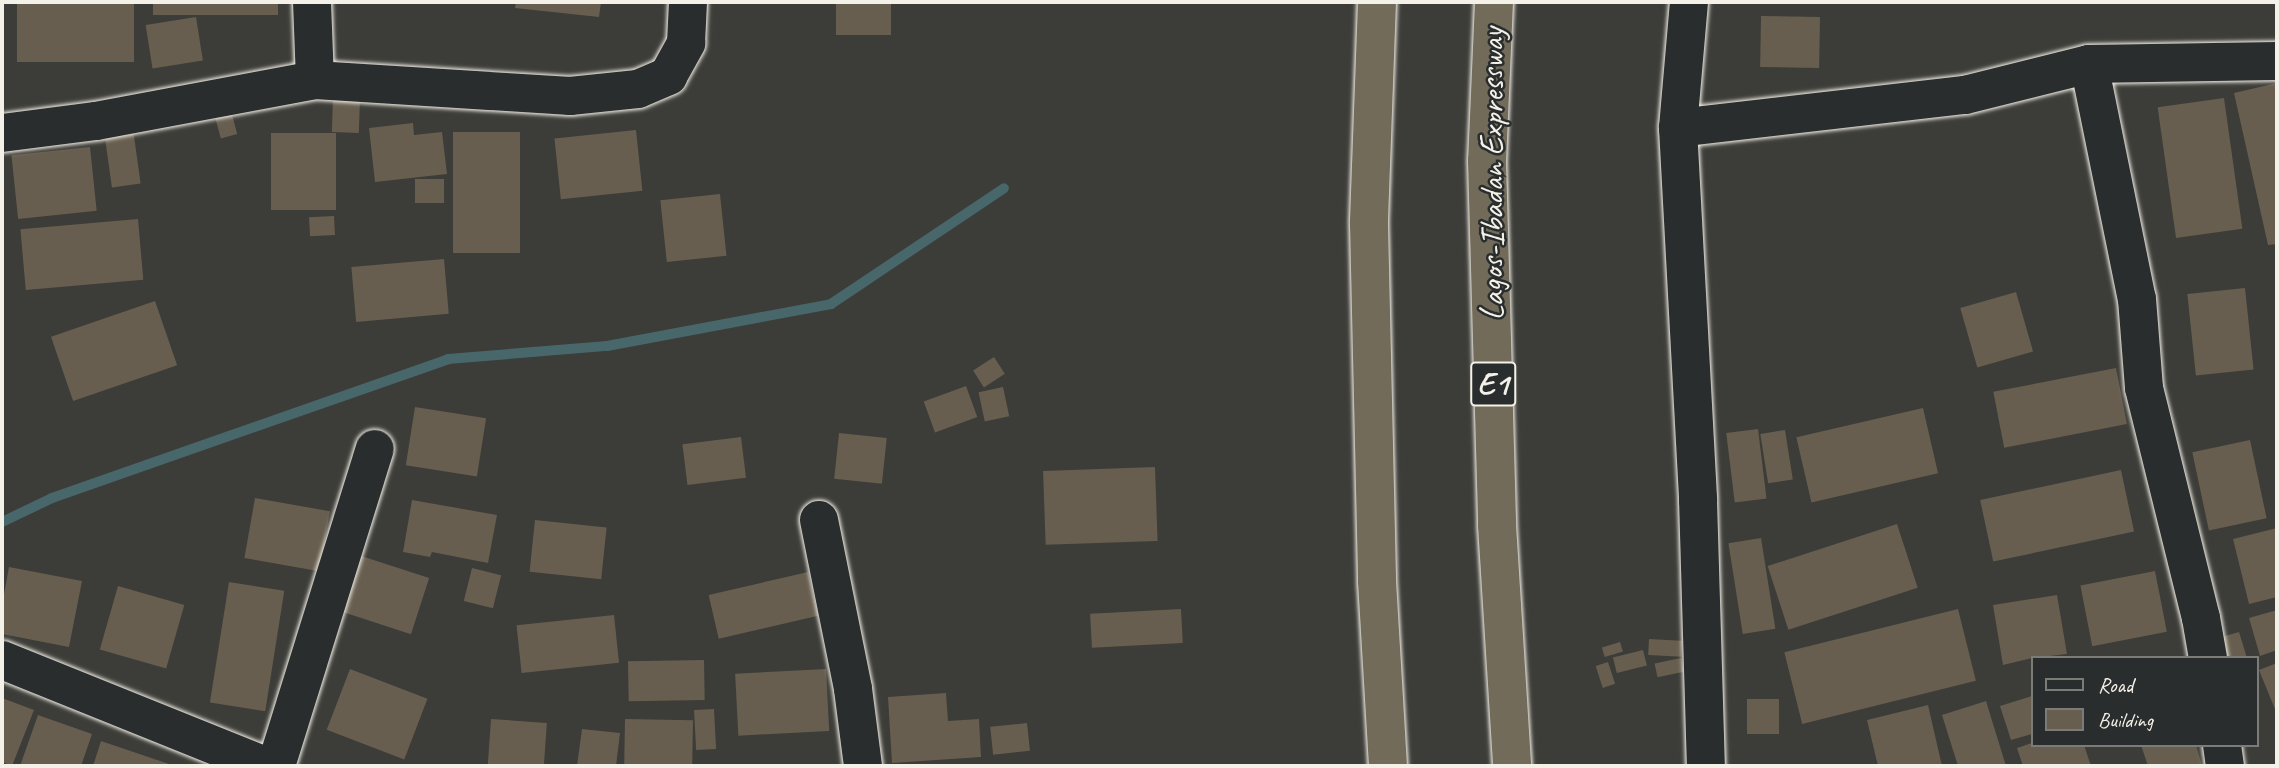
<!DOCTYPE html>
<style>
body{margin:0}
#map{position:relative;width:2279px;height:768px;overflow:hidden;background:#3c3c38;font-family:Caveat,sans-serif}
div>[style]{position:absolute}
.stream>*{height:10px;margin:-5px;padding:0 5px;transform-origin:5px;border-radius:5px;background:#48676a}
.building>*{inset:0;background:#675e4f;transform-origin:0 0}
.roads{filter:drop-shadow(0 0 2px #f4f1e8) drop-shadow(0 0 2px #f4f1e8)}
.minor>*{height:38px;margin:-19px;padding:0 19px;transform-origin:19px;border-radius:19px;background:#2a2d2e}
.motorway>*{height:38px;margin:-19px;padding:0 19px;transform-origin:19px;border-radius:19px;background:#726b5a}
span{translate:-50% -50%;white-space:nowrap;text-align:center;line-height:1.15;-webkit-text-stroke:5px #2a2d2e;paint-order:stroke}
.shield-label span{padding:2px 5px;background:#2a2d2e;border:2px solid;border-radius:5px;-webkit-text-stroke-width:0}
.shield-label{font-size:32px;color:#f4f1e8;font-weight:700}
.street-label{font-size:33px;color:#f4f1e8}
.frame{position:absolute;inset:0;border:4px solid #f4f1e8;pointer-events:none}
.legend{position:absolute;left:2031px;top:656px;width:228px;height:91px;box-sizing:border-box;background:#2a2d2e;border:2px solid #7b7b78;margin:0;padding:9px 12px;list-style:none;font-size:21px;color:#f4f1e8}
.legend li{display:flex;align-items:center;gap:14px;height:35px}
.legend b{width:35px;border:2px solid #7b7b78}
</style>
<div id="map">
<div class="stream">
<div style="left:2px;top:522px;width:55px;rotate:-25.6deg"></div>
<div style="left:52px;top:498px;width:420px;rotate:-19.3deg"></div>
<div style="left:448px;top:359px;width:160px;rotate:-4.7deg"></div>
<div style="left:607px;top:346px;width:228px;rotate:-10.6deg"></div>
<div style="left:831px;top:304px;width:208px;rotate:-33.8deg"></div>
</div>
<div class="building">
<div style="left:17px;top:2px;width:117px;height:60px"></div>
<div style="left:153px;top:2px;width:125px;height:13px"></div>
<div style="clip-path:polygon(516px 2px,601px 2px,599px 17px,515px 8px)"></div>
<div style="left:836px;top:2px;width:55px;height:33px"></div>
<div style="left:196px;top:17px;width:44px;height:51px;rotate:81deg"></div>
<div style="left:1820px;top:17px;width:51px;height:59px;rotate:91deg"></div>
<div style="clip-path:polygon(2277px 83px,2277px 244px,2268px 245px,2234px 93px)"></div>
<div style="left:333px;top:98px;width:27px;height:34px;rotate:2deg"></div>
<div style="left:2224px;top:98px;width:132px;height:67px;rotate:82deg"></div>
<div style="left:230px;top:107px;width:28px;height:17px;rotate:75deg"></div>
<div style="clip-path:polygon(413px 123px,414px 135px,442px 132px,447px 174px,375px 182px,369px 128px)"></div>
<div style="left:133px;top:129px;width:55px;height:29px;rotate:82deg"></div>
<div style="left:636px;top:130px;width:61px;height:82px;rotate:84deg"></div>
<div style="left:453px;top:132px;width:67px;height:121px"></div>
<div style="left:336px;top:133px;width:77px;height:65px;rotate:90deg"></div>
<div style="left:90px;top:147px;width:64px;height:79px;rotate:84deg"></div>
<div style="left:415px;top:179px;width:29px;height:24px"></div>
<div style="left:720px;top:194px;width:62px;height:60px;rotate:84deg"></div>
<div style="left:334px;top:216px;width:19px;height:25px;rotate:87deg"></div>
<div style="left:138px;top:219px;width:61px;height:118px;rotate:85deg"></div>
<div style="left:444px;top:259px;width:55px;height:93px;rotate:85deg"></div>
<div style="left:2245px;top:288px;width:82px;height:58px;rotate:84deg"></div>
<div style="left:2016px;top:292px;width:62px;height:58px;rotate:74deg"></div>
<div style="left:155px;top:301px;width:68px;height:110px;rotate:71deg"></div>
<div style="left:994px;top:357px;width:20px;height:25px;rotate:57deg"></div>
<div style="left:2116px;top:368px;width:57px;height:125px;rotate:79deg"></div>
<div style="left:966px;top:386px;width:33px;height:45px;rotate:70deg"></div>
<div style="left:1003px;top:387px;width:30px;height:25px;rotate:78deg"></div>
<div style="left:415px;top:407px;width:72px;height:59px;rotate:9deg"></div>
<div style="left:1923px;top:408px;width:67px;height:130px;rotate:77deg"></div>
<div style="left:1758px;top:429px;width:70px;height:32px;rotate:83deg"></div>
<div style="left:1785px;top:430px;width:50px;height:25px;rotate:81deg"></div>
<div style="left:839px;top:433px;width:48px;height:46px;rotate:6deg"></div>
<div style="left:741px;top:437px;width:41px;height:59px;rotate:83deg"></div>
<div style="left:2250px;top:440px;width:80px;height:59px;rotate:78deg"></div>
<div style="left:1155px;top:467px;width:74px;height:112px;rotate:88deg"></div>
<div style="left:2121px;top:470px;width:63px;height:144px;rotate:78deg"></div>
<div style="left:255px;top:498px;width:76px;height:61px;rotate:10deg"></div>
<div style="clip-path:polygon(412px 500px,497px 515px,488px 563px,432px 552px,430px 557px,403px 552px)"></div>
<div style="left:535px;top:520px;width:72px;height:52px;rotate:6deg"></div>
<div style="left:1897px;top:524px;width:67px;height:136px;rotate:72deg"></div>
<div style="clip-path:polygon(2277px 528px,2277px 597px,2249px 604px,2233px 539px)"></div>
<div style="left:1761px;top:538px;width:92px;height:33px;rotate:81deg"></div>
<div style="left:355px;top:554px;width:78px;height:59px;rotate:18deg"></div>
<div style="clip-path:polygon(9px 567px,82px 581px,69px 647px,2px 634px,2px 605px)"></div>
<div style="left:472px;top:568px;width:30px;height:34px;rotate:14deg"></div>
<div style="left:2155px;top:571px;width:62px;height:76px;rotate:79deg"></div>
<div style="left:808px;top:572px;width:45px;height:102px;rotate:77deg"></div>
<div style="left:229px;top:582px;width:56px;height:122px;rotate:9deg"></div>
<div style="left:118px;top:586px;width:69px;height:66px;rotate:16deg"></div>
<div style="clip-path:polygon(2057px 595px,2067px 654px,2032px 658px,2003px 665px,1993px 605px)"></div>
<div style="left:1181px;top:609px;width:34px;height:91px;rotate:87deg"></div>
<div style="left:1958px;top:609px;width:74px;height:179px;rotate:76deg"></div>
<div style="clip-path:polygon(2277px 610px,2277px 650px,2260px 656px,2249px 618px)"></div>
<div style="left:614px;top:615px;width:48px;height:98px;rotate:84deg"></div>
<div style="clip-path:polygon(2239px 632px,2247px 658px,2216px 658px,2211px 640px)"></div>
<div style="left:1649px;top:639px;width:33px;height:16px;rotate:3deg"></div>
<div style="left:1620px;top:642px;width:10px;height:19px;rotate:73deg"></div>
<div style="left:1643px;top:650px;width:16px;height:31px;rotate:76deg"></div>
<div style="left:1681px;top:658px;width:14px;height:27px;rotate:78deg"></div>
<div style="left:704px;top:660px;width:40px;height:76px;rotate:89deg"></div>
<div style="left:1608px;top:662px;width:23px;height:13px;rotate:72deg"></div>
<div style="clip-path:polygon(2277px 663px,2277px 714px,2259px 670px)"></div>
<div style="left:350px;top:669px;width:83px;height:65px;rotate:21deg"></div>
<div style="left:826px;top:669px;width:62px;height:91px;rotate:87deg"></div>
<div style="clip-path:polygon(946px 693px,948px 721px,979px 719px,981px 757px,892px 763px,888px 697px)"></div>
<div style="clip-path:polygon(2032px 696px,2032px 734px,2011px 740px,2000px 706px)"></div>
<div style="clip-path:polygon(2px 698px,34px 710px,12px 766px,2px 762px)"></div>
<div style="left:1747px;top:699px;width:32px;height:35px"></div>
<div style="clip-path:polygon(1986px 701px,2006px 766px,1958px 766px,1942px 715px)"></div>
<div style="clip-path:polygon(1928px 705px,1942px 766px,1878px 766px,1867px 720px)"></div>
<div style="left:714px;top:709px;width:40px;height:20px;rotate:87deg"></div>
<div style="clip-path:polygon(38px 715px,92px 734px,81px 766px,20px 766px)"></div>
<div style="left:491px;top:719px;width:56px;height:47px;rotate:4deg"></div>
<div style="left:625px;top:719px;width:68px;height:47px;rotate:1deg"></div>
<div style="left:1027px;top:723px;width:28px;height:37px;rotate:84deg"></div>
<div style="clip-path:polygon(582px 729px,620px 733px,616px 766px,577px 766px)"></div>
<div style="clip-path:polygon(101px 741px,175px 766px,93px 766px)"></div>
<div style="clip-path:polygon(2032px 743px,2032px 745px,2084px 745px,2091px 766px,2023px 766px,2017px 748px)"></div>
<div style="clip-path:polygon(2141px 745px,2196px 745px,2202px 766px,2148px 766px)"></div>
</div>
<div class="roads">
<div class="minor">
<div style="left:312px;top:2px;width:78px;rotate:87.8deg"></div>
<div style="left:1689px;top:2px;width:126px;rotate:95deg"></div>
<div style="left:1678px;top:128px;width:373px;rotate:86.9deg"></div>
<div style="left:1698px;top:500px;width:266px;rotate:88.3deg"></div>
<div style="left:2089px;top:64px;width:240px;rotate:78.5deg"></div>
<div style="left:2137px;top:299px;width:89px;rotate:85.5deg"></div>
<div style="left:2144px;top:388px;width:237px;rotate:76.1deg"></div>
<div style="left:2201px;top:618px;width:41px;rotate:80.1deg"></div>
<div style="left:1678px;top:128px;width:289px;rotate:-6.6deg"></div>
<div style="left:1965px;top:95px;width:128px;rotate:-14deg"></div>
<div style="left:2089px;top:64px;width:188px;rotate:-0.9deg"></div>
<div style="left:2px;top:133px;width:95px;rotate:-7.3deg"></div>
<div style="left:96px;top:121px;width:223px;rotate:-10.6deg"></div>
<div style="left:315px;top:80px;width:256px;rotate:3.6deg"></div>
<div style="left:570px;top:96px;width:68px;rotate:-5.9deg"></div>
<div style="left:638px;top:89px;width:33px;rotate:-23deg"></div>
<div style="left:668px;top:76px;width:38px;rotate:-61deg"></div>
<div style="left:686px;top:43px;width:41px;rotate:-87.2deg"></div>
<div style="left:819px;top:520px;width:172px;rotate:78.6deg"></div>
<div style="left:853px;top:689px;width:78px;rotate:82.6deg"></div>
<div style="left:2px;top:660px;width:284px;rotate:21.9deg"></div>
<div style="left:2222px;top:745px;width:21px;rotate:82deg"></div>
<div style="left:276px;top:766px;width:332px;rotate:-72.7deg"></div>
</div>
<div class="motorway">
<div style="left:1377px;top:2px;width:222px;rotate:92.1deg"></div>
<div style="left:1369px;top:224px;width:357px;rotate:88.7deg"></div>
<div style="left:1377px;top:581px;width:185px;rotate:86.6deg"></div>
<div style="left:1494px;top:2px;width:159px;rotate:92.5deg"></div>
<div style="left:1487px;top:161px;width:364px;rotate:88.4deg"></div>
<div style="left:1497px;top:525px;width:241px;rotate:86.4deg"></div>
</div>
</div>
<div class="shield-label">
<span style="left:1493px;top:384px">E1</span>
</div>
<div class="street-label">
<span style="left:1493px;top:174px;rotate:-90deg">Lagos-Ibadan Expressway</span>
</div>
<div class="frame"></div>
<ul class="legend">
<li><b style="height:9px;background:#2a2d2e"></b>Road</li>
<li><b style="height:19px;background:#675e4f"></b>Building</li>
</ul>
</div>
